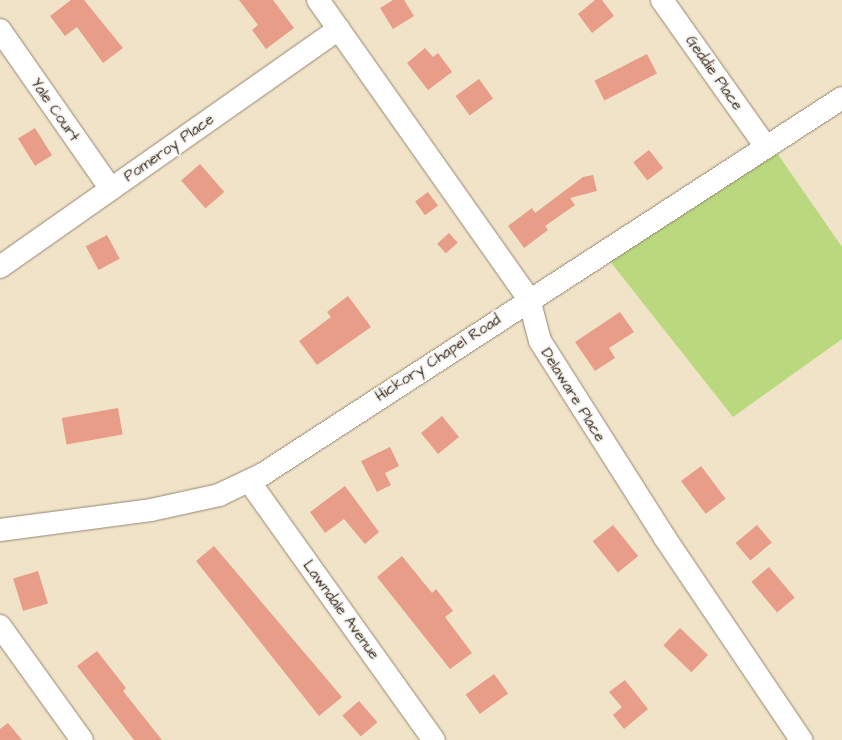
<!DOCTYPE html>
<style>
body{margin:0}
#map{position:relative;width:842px;height:740px;overflow:hidden;background:#f0e3c8;font-family:"Architects Daughter",sans-serif}
div>[style]{position:absolute}
.green>*{inset:0;background:#bad87e}
.building>*{inset:0;background:#e89d88;transform-origin:0 0}
.roads{filter:drop-shadow(0 0 1px #968673) drop-shadow(0 0 1px #968673)}
.minor>*{height:22px;margin:-11px;padding:0 11px;transform-origin:11px;border-radius:11px;background:#fff}
span{translate:-50% -50%;white-space:nowrap;text-align:center;line-height:1.15;-webkit-text-stroke:4px #f6f6f2;paint-order:stroke}
.street-label{font-size:15px;color:#3b2a1e}
</style>
<div id="map">
<div class="green">
<div style="clip-path:polygon(777px 153px,842px 247px,842px 339px,733px 417px,609px 260px)"></div>
</div>
<div class="building">
<div style="clip-path:polygon(71px 0,84px 0,123px 48px,103px 63px,77px 27px,65px 36px,50px 16px)"></div>
<div style="clip-path:polygon(239px 0,273px 0,294px 28px,266px 49px,252px 30px,258px 25px)"></div>
<div style="clip-path:polygon(393px 0,404px 0,414px 16px,393px 29px,380px 8px)"></div>
<div style="clip-path:polygon(595px 0,602px 0,614px 16px,592px 33px,578px 14px)"></div>
<div style="clip-path:polygon(425px 48px,433px 57px,438px 53px,452px 72px,428px 90px,407px 63px)"></div>
<div style="left:647px;top:54px;width:22px;height:59px;rotate:63deg"></div>
<div style="left:479px;top:79px;width:24px;height:29px;rotate:54deg"></div>
<div style="left:35px;top:128px;width:32px;height:20px;rotate:58deg"></div>
<div style="left:649px;top:150px;width:23px;height:20px;rotate:52deg"></div>
<div style="left:200px;top:164px;width:37px;height:25px;rotate:49deg"></div>
<div style="clip-path:polygon(593px 175px,597px 191px,570px 198px,575px 205px,545px 226px,548px 230px,524px 248px,508px 226px,532px 208px,535px 213px,583px 177px)"></div>
<div style="left:428px;top:192px;width:17px;height:16px;rotate:54deg"></div>
<div style="left:449px;top:233px;width:13px;height:16px;rotate:48deg"></div>
<div style="left:107px;top:235px;width:27px;height:24px;rotate:62deg"></div>
<div style="clip-path:polygon(348px 296px,371px 327px,317px 365px,299px 341px,331px 317px,327px 312px)"></div>
<div style="clip-path:polygon(620px 312px,634px 332px,609px 348px,615px 358px,595px 371px,575px 342px)"></div>
<div style="left:118px;top:408px;width:27px;height:57px;rotate:80deg"></div>
<div style="left:442px;top:416px;width:27px;height:27px;rotate:51deg"></div>
<div style="clip-path:polygon(390px 447px,399px 466px,385px 473px,391px 485px,377px 492px,361px 461px)"></div>
<div style="left:701px;top:466px;width:41px;height:25px;rotate:53deg"></div>
<div style="clip-path:polygon(345px 486px,379px 532px,365px 544px,344px 519px,325px 533px,310px 512px)"></div>
<div style="left:613px;top:525px;width:40px;height:26px;rotate:51deg"></div>
<div style="left:757px;top:525px;width:23px;height:28px;rotate:50deg"></div>
<div style="clip-path:polygon(214px 546px,342px 697px,319px 716px,196px 561px)"></div>
<div style="clip-path:polygon(402px 556px,432px 593px,436px 589px,453px 611px,445px 617px,472px 653px,450px 669px,377px 577px)"></div>
<div style="left:769px;top:567px;width:40px;height:23px;rotate:50deg"></div>
<div style="left:38px;top:571px;width:34px;height:26px;rotate:73deg"></div>
<div style="left:680px;top:628px;width:39px;height:24px;rotate:44deg"></div>
<div style="clip-path:polygon(97px 651px,126px 688px,123px 691px,162px 740px,134px 740px,77px 666px)"></div>
<div style="left:494px;top:674px;width:24px;height:35px;rotate:54deg"></div>
<div style="clip-path:polygon(625px 680px,648px 709px,624px 729px,613px 715px,622px 707px,609px 692px)"></div>
<div style="left:359px;top:701px;width:28px;height:22px;rotate:49deg"></div>
<div style="clip-path:polygon(8px 723px,22px 740px,0 740px,0 729px)"></div>
</div>
<div class="roads">
<div class="minor">
<div style="left:318px;top:0;width:366px;rotate:54.8deg"></div>
<div style="left:529px;top:299px;width:43px;rotate:75.3deg"></div>
<div style="left:540px;top:341px;width:233px;rotate:57.6deg"></div>
<div style="left:665px;top:538px;width:244px;rotate:56deg"></div>
<div style="left:662px;top:0;width:180px;rotate:54.7deg"></div>
<div style="left:0;top:30px;width:194px;rotate:55.1deg"></div>
<div style="left:0;top:267px;width:414px;rotate:-35.1deg"></div>
<div style="left:249px;top:481px;width:318px;rotate:54.5deg"></div>
<div style="left:0;top:530px;width:152px;rotate:-7.5deg"></div>
<div style="left:151px;top:510px;width:70px;rotate:-12.4deg"></div>
<div style="left:219px;top:495px;width:49px;rotate:-25.5deg"></div>
<div style="left:263px;top:474px;width:690px;rotate:-33deg"></div>
<div style="left:0;top:626px;width:140px;rotate:54.3deg"></div>
</div>
</div>
<div class="street-label">
<span style="left:714px;top:73px;rotate:55deg">Geddie Place</span>
<span style="left:55px;top:110px;rotate:55deg">Yale Court</span>
<span style="left:169px;top:148px;rotate:-35deg">Pomeroy Place</span>
<span style="left:438px;top:358px;rotate:-33deg">Hickory Chapel Road</span>
<span style="left:573px;top:395px;rotate:58deg">Delaware Place</span>
<span style="left:341px;top:610px;rotate:54deg">Lawndale Avenue</span>
</div>
</div>
